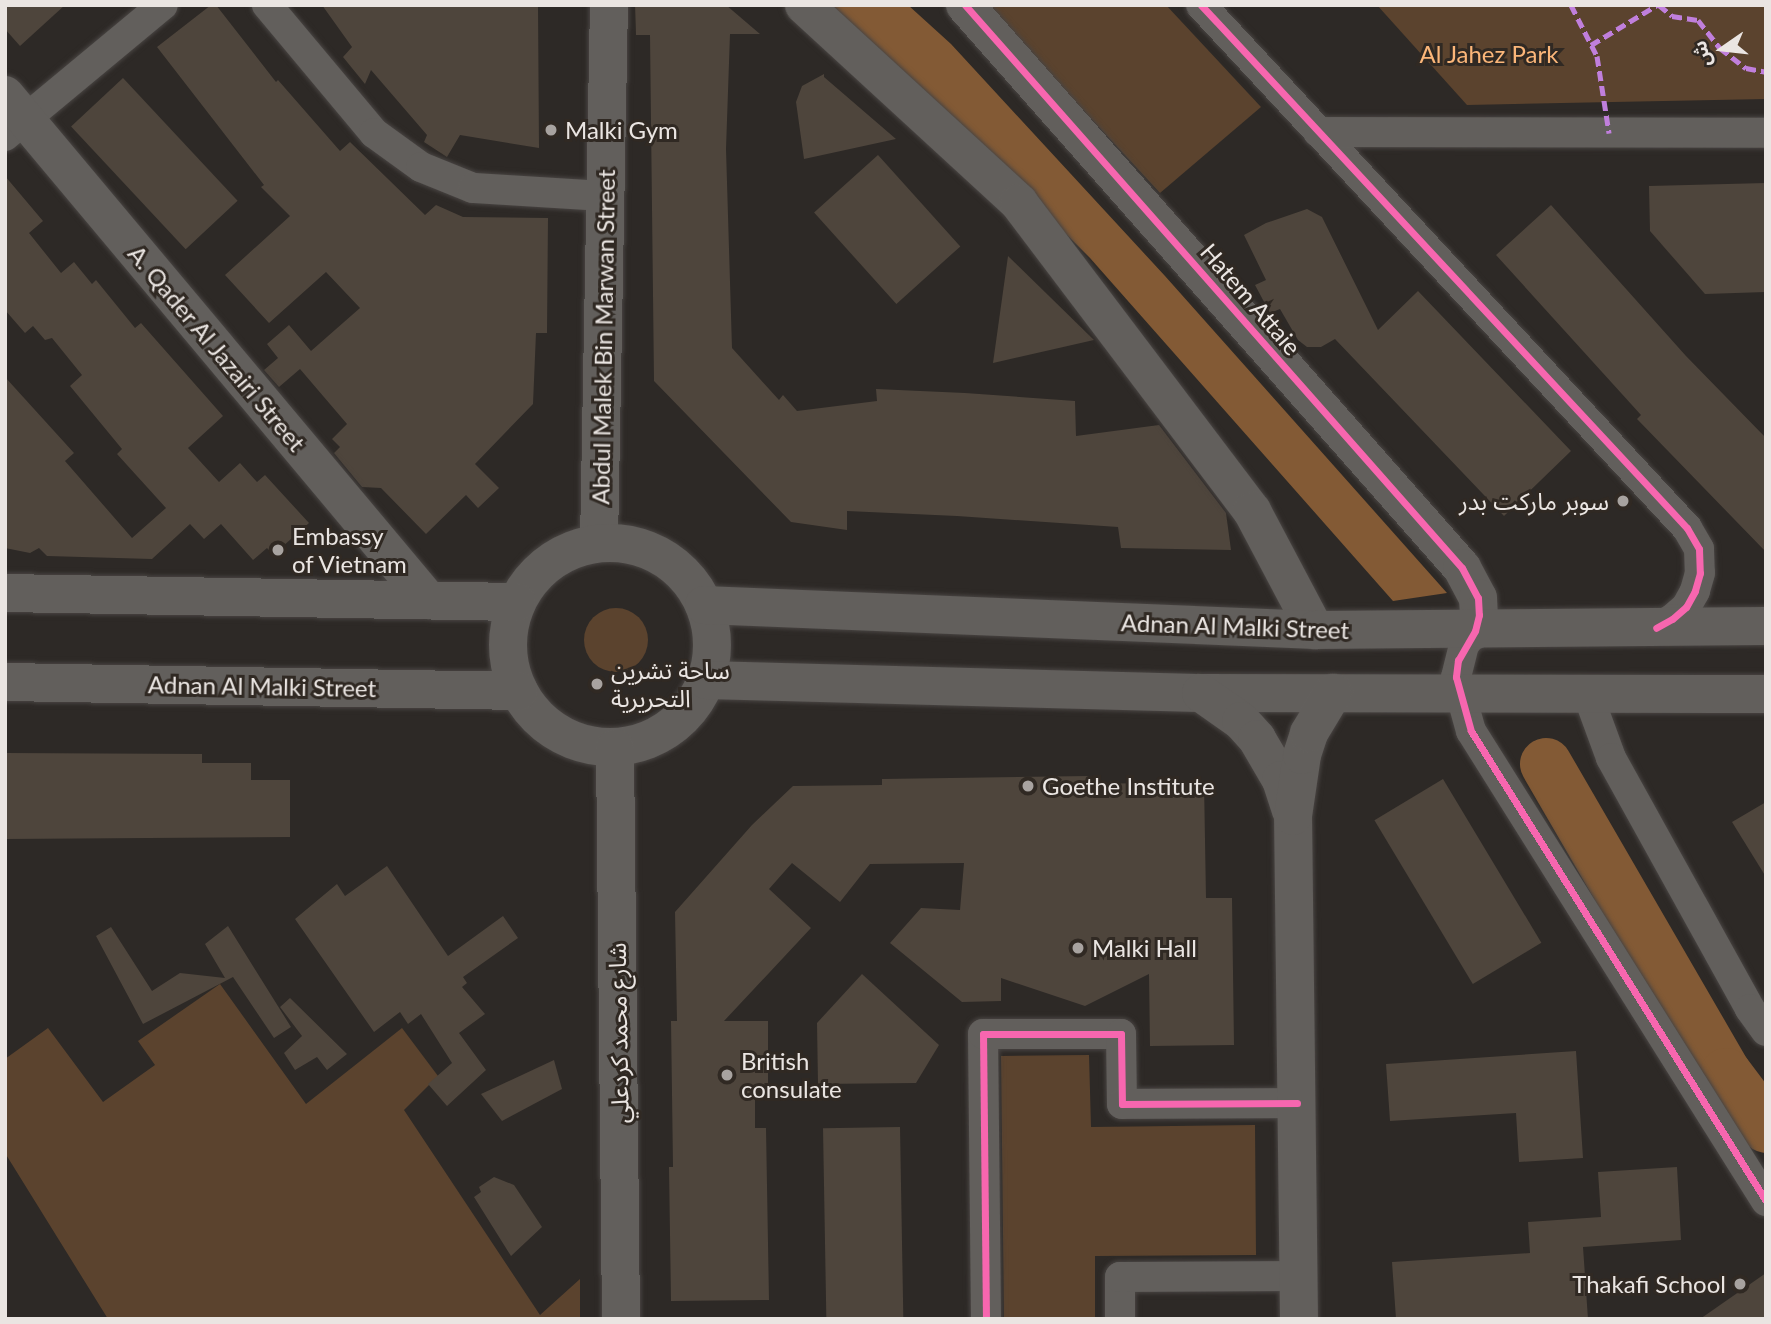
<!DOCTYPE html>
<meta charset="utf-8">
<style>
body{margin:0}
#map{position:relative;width:1771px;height:1324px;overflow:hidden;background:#2d2926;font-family:Lato,"Noto Sans Arabic",sans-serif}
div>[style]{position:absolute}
.green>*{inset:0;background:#5b432e}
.round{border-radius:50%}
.water>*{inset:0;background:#835a35}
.river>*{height:52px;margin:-26px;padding:0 26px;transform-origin:26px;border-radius:26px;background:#835a35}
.building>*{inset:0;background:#4e453c;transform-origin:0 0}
.roads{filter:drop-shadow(0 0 2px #484442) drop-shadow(0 0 2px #484442)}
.street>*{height:30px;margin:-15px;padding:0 15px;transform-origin:15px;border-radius:15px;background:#625f5c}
.secondary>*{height:38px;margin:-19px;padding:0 19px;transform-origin:19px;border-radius:19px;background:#625f5c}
.secondary>.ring{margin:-19px;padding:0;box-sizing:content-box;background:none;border:38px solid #625f5c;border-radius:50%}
.quiet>*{height:5px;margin-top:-2.5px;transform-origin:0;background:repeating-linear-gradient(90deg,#c07fdc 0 10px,transparent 0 15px)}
.cycleway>*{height:7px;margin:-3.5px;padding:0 3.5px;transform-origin:3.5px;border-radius:3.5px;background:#f766af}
.dots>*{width:19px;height:19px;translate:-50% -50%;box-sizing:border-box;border:4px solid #302923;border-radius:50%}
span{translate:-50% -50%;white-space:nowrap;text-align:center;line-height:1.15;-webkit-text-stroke:6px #302923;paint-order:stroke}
.park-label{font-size:24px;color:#fbb679}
.poi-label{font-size:24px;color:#eae5e2}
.left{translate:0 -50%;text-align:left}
.right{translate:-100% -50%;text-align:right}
.street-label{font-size:24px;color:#eae5e2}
.frame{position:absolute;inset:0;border:7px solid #eae5e2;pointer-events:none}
.north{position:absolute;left:1687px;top:14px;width:70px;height:70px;-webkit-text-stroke:5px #302923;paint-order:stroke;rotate:256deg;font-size:19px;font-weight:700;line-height:28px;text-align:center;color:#eae5e2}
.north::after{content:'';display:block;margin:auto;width:24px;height:32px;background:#eae5e2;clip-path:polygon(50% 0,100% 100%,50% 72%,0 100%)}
</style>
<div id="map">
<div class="green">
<div style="clip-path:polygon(986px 5px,1166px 5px,1261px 107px,1160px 193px)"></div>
<div style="clip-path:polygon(1377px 5px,1766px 5px,1766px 99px,1467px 105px)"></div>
<div class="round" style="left:584px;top:608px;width:64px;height:64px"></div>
<div style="clip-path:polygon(220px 984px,306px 1104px,402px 1028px,438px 1076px,404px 1110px,540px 1315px,580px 1279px,580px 1319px,108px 1319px,5px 1153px,5px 1059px,48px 1028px,103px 1102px,155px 1065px,138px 1041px)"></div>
<div style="clip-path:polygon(1089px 1055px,1091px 1127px,1255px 1125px,1256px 1255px,1095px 1256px,1095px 1319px,1004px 1319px,1001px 1056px)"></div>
</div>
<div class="water">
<div style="clip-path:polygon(825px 5px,908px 5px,951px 44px,1165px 276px,1447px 593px,1393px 601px,1090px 258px,914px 82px)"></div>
</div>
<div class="river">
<div style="left:1546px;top:764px;width:358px;rotate:59.9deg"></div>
<div style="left:1726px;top:1074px;width:66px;rotate:53deg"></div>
</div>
<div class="building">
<div style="clip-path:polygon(5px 5px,65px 5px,20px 46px,5px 29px)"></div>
<div style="clip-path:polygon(211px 5px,216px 5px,276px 82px,278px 80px,340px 151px,350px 142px,425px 215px,436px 205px,463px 217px,548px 218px,547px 333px,536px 333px,533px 404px,475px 464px,499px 488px,478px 508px,466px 495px,426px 534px,381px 488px,362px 487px,334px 453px,340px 447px,332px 439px,347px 424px,300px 369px,279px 387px,264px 370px,278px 358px,267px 344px,289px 325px,311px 351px,360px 308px,326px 272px,269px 323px,225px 275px,290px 216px,261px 187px,264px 185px,157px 47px)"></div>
<div style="clip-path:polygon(322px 5px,538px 5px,539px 148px,460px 135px,447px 157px,424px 142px,427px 135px,371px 70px,365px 84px,343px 57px,352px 47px)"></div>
<div style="clip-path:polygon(635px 5px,726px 5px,760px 34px,730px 34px,726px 149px,732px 348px,779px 400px,783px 395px,797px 411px,877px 401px,876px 389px,965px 393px,1075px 401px,1076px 436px,1159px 425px,1226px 513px,1231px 550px,1121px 548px,1118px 527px,957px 516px,847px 511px,847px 530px,791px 522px,654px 381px,650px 35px,636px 35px)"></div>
<div style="clip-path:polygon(824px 74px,824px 77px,896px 139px,804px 159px,796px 102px,802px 86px)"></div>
<div style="left:123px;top:78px;width:168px;height:71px;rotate:47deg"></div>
<div style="left:878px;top:155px;width:123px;height:86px;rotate:48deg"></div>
<div style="clip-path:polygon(5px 176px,43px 221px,29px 233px,61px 273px,74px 262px,92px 284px,96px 280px,135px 328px,141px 323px,223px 416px,188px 448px,219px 482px,240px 463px,257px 482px,265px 475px,309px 523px,273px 555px,267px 548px,253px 560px,221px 524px,204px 539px,190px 524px,152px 559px,47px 556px,39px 548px,30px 553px,5px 548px,5px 377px,74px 453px,65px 461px,132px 538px,166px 508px,117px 454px,122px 449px,70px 386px,82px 375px,52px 338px,45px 340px,33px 326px,25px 333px,5px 310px)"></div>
<div style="clip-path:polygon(1766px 183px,1766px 292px,1705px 294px,1650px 231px,1649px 186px)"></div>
<div style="clip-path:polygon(1551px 205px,1686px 356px,1766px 438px,1766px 552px,1637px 419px,1641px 415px,1496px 255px)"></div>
<div style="clip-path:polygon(1307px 209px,1322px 217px,1378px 330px,1418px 291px,1571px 451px,1504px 516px,1335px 339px,1321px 347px,1307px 347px,1298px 340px,1280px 309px,1270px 313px,1255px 285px,1266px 280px,1244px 235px,1266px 223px)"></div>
<div style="clip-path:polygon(1008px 256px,1094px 340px,993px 363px)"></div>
<div style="clip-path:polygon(5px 753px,202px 754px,202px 763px,251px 763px,251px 780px,290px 780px,290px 837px,5px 839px)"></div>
<div style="clip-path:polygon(1089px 776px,1089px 784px,1204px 782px,1206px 898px,1232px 898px,1234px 1045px,1150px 1046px,1149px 974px,1085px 1006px,1001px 978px,1001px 1001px,962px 1002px,890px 943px,921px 908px,960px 910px,964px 863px,870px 864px,840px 902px,792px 863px,769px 889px,811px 928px,724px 1021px,768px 1021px,768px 1085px,755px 1085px,755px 1128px,766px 1128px,769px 1300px,671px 1301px,669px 1167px,673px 1167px,671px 1021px,677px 1021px,675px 912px,752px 825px,793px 786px,882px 785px,882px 779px)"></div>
<div style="left:1443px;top:779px;width:191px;height:80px;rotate:59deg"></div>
<div style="clip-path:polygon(1766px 802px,1766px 877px,1732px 822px)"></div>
<div style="clip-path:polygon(387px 866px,448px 956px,503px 916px,518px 938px,463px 977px,467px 983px,462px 987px,485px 1014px,459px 1033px,486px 1070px,447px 1106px,428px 1084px,452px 1063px,421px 1014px,408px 1024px,400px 1012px,374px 1032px,295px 919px,337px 884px,345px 896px)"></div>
<div style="clip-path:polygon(228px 926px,291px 1027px,274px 1038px,233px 977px,143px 1024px,96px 936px,111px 927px,152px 991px,180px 973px,225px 978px,205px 944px)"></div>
<div style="clip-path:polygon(862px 974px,939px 1045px,916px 1083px,818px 1084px,817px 1023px)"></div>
<div style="clip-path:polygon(290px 998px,347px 1054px,327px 1070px,317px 1057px,295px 1070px,284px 1053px,302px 1036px,280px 1007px)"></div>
<div style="clip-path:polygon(1576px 1051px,1583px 1158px,1519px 1162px,1516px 1113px,1390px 1121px,1386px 1064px)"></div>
<div style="clip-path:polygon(554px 1060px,562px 1089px,502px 1121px,481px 1094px)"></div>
<div style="left:900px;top:1127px;width:190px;height:77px;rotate:89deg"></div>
<div style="clip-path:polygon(1677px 1167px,1681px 1240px,1583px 1247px,1588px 1319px,1396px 1319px,1392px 1262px,1530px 1253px,1528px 1222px,1601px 1217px,1598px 1172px)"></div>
<div style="clip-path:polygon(494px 1177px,514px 1185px,542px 1227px,511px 1256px,474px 1197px,481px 1192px,479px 1187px)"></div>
<div style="clip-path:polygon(1766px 1273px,1766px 1319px,1700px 1319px)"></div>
</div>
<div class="roads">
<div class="street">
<div style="left:267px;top:5px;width:167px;rotate:50.1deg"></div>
<div style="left:374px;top:133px;width:58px;rotate:35.9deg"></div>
<div style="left:421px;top:167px;width:56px;rotate:22deg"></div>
<div style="left:473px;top:188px;width:132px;rotate:3.5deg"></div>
<div style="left:1201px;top:5px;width:714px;rotate:47.1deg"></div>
<div style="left:1687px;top:528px;width:24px;rotate:60deg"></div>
<div style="left:1699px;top:549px;width:24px;rotate:88deg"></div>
<div style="left:1700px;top:573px;width:19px;rotate:106deg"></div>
<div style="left:1695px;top:591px;width:18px;rotate:119deg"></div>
<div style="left:1686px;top:607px;width:18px;rotate:139deg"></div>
<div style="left:1672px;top:619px;width:18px;rotate:151deg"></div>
<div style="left:1318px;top:132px;width:448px;rotate:0.1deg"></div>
<div style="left:5px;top:136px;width:205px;rotate:-39.7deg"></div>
<div style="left:1475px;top:631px;width:18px;rotate:128deg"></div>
<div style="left:1464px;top:645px;width:33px;rotate:104deg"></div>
<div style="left:1456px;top:677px;width:56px;rotate:74.5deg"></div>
<div style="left:1471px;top:731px;width:555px;rotate:57.89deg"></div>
<div style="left:1588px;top:695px;width:67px;rotate:69.9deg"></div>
<div style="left:1611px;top:758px;width:287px;rotate:61deg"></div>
<div style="left:1750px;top:1009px;width:27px;rotate:54deg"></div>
<div style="left:986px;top:1319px;width:285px;rotate:-90.6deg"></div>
<div style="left:983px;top:1034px;width:138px"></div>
<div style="left:1121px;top:1034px;width:70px;rotate:89.2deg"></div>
<div style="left:1122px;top:1104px;width:175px;rotate:-0.3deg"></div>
<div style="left:1120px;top:1319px;width:42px;rotate:-90deg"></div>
<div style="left:1120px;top:1277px;width:178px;rotate:-0.3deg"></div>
</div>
<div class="secondary">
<div style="left:804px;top:5px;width:292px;rotate:42.6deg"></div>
<div style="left:1019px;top:203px;width:386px;rotate:52.9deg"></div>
<div style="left:1252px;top:511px;width:135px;rotate:62.1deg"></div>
<div style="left:965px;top:5px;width:751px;rotate:48.56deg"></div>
<div style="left:1462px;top:568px;width:34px;rotate:62deg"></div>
<div style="left:1478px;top:598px;width:17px;rotate:87deg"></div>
<div style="left:1479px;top:615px;width:16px;rotate:104deg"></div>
<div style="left:5px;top:95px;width:659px;rotate:50.05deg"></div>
<div style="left:599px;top:543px;width:538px;rotate:-88.94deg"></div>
<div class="ring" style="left:508px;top:543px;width:166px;height:166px"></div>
<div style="left:5px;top:593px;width:512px;rotate:1.01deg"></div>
<div style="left:704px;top:605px;width:612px;rotate:2.34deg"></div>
<div style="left:1315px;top:630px;width:451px;rotate:-0.5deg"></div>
<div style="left:706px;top:680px;width:495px;rotate:1.5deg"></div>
<div style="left:1201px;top:693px;width:565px;rotate:0.1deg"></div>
<div style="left:5px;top:682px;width:514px;rotate:1deg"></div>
<div style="left:1201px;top:693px;width:49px;rotate:35deg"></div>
<div style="left:1241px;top:721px;width:24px;rotate:48deg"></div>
<div style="left:1257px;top:739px;width:48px;rotate:59.7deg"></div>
<div style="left:1281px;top:780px;width:32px;rotate:72deg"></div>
<div style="left:615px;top:748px;width:571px;rotate:89.4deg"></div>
<div style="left:1299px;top:1319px;width:503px;rotate:-90.68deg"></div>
<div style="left:1293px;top:816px;width:62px;rotate:-81.6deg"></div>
<div style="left:1302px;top:755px;width:23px;rotate:-72deg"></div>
<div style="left:1309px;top:733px;width:47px;rotate:-59deg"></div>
</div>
</div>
<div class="quiet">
<div style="left:1571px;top:5px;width:57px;rotate:63deg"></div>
<div style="left:1597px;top:56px;width:78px;rotate:81.1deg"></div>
<div style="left:1659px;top:5px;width:17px;rotate:40deg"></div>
<div style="left:1672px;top:16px;width:26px;rotate:9deg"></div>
<div style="left:1698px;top:20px;width:36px;rotate:52deg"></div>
<div style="left:1720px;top:48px;width:33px;rotate:38deg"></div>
<div style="left:1746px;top:68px;width:20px;rotate:11deg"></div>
<div style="left:1591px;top:45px;width:77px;rotate:-31.2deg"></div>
</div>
<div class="cycleway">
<div style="left:965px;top:5px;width:751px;rotate:48.56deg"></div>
<div style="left:1462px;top:568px;width:34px;rotate:62deg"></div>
<div style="left:1478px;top:598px;width:17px;rotate:87deg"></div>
<div style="left:1479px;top:615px;width:16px;rotate:104deg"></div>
<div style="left:1475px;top:631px;width:34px;rotate:120deg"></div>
<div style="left:1458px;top:660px;width:17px;rotate:97deg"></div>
<div style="left:1456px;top:677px;width:56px;rotate:74.5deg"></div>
<div style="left:1471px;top:731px;width:555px;rotate:57.89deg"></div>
<div style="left:1201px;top:5px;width:714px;rotate:47.1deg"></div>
<div style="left:1687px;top:528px;width:24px;rotate:60deg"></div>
<div style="left:1699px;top:549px;width:24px;rotate:88deg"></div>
<div style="left:1700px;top:573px;width:19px;rotate:106deg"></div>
<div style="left:1695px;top:591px;width:18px;rotate:119deg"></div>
<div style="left:1686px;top:607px;width:18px;rotate:139deg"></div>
<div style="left:1672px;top:619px;width:18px;rotate:151deg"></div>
<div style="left:986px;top:1319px;width:285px;rotate:-90.6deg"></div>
<div style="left:983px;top:1034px;width:138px"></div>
<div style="left:1121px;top:1034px;width:70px;rotate:89.2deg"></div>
<div style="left:1122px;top:1104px;width:175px;rotate:-0.3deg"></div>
</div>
<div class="dots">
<div style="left:551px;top:130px;background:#a8a3a0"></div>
<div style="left:1623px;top:501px;background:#a8a3a0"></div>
<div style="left:278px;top:550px;background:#a8a3a0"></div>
<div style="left:597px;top:684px;background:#a8a3a0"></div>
<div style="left:1028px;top:786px;background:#a8a3a0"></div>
<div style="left:1078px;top:948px;background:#a8a3a0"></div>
<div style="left:727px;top:1075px;background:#a8a3a0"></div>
<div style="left:1740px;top:1284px;background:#a8a3a0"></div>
</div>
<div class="park-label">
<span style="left:1489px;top:54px">Al Jahez Park</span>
</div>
<div class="poi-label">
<span class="left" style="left:565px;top:130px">Malki Gym</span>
<span class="right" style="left:1609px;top:501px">سوبر ماركت بدر</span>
<span class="left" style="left:292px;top:550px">Embassy<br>of Vietnam</span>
<span class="left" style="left:611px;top:684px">ساحة تشرين<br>التحريرية</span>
<span class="left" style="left:1042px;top:786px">Goethe Institute</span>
<span class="left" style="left:1092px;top:948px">Malki Hall</span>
<span class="left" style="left:741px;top:1075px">British<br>consulate</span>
<span class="right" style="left:1726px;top:1284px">Thakafi School</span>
</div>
<div class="street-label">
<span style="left:1251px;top:299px;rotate:49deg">Hatem Attaie</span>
<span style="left:603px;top:337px;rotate:-89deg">Abdul Malek Bin Marwan Street</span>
<span style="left:217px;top:348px;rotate:50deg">A. Qader Al Jazairi Street</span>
<span style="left:1235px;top:626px;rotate:2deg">Adnan Al Malki Street</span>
<span style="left:262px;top:686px;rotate:1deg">Adnan Al Malki Street</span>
<span style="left:618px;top:1033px;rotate:-91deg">شارع محمد كردعلي</span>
</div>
<div class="frame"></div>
<div class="north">ش</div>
</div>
